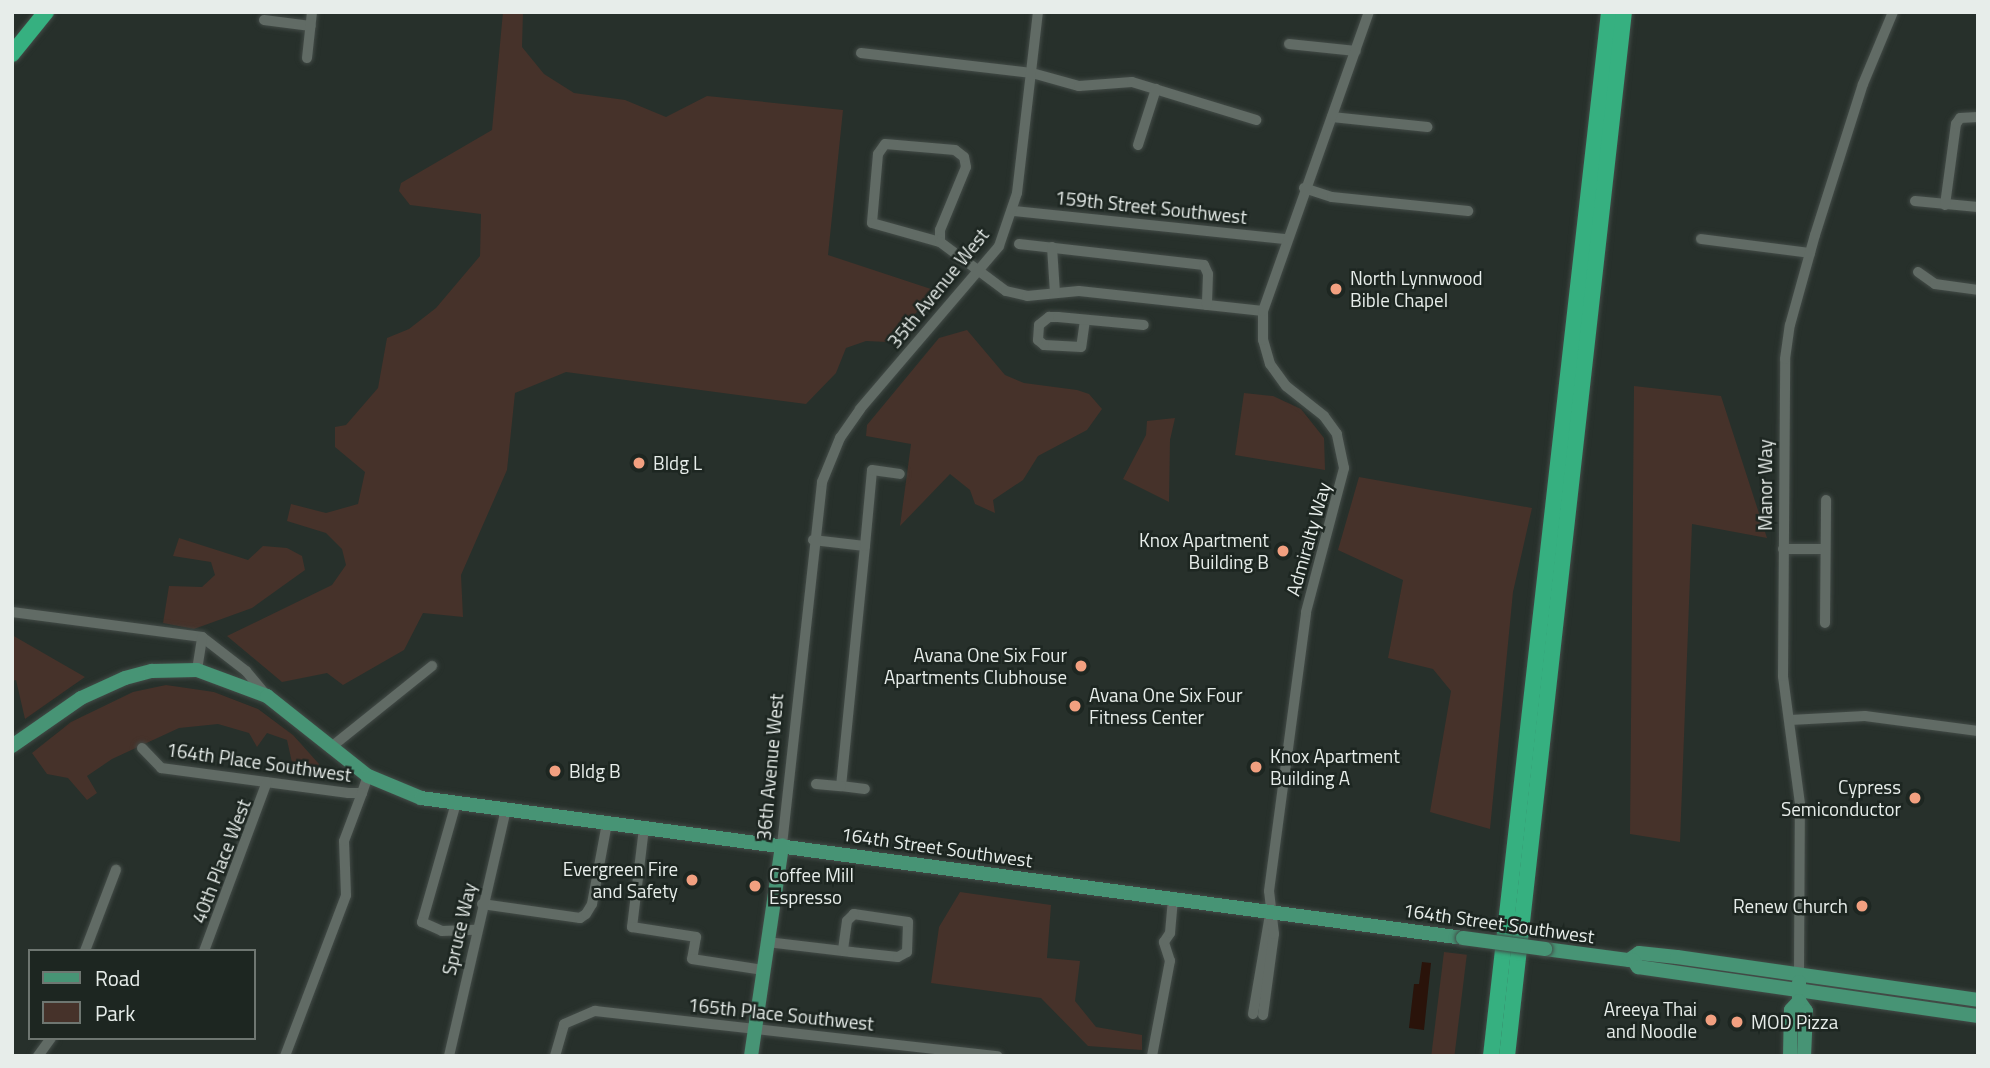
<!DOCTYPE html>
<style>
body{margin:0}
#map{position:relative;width:1990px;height:1068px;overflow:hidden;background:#27302b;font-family:"Titillium Web",sans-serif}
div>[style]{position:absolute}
.green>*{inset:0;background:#46322a;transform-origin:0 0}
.water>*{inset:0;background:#2a130a}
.roads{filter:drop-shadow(0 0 2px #434b47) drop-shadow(0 0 2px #434b47)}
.minor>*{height:10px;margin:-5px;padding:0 5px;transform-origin:5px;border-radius:5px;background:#616b65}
.major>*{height:14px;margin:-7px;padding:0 7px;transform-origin:7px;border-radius:7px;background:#479475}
.highway>*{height:16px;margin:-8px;padding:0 8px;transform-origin:8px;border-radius:8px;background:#36b080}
.bridges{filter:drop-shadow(0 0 2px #434b47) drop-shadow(0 0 2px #434b47)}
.major-bridge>*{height:14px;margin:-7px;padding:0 7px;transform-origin:7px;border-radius:7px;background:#479475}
.dots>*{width:19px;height:19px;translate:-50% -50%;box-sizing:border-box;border:4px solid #1d2621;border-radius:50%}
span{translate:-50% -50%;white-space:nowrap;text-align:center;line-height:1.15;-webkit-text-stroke:5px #1d2621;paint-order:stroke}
.street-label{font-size:19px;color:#e7edea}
.poi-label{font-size:19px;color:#e7edea}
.left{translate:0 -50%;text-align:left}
.right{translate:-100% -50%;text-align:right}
.frame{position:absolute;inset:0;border:14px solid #e7edea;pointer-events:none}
.legend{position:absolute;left:28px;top:949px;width:228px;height:91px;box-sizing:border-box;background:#1d2621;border:2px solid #6e7671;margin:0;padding:9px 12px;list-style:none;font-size:21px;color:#e7edea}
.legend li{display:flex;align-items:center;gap:14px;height:35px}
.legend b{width:35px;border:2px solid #6e7671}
</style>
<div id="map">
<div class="green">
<div style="clip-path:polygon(503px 12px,523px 12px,522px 47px,544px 74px,574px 93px,625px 100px,666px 117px,707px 96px,843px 110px,828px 255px,937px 291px,888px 342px,866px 341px,846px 348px,836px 373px,806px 404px,566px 372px,515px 393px,507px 470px,461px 575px,463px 617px,423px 613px,404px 650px,343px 685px,327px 673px,282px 682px,227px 636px,332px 585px,346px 565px,342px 549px,326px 533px,287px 521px,291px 504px,326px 513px,358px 504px,365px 472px,335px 447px,335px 427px,346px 425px,378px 388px,387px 338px,409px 329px,436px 308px,480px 256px,481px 214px,410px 205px,399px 191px,401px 183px,492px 130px)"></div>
<div style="clip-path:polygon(967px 330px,1005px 375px,1024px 383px,1077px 390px,1089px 394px,1102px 409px,1087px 430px,1038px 456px,1023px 480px,993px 500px,995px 513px,975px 504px,970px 490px,950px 474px,900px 526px,911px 444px,866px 436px,867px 425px,939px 338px)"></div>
<div style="clip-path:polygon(1634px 386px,1721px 396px,1767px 538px,1692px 524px,1680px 842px,1630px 834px)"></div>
<div style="clip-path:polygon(1244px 393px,1273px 396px,1301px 409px,1324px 438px,1325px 470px,1235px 455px)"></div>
<div style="clip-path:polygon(1175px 418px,1170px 440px,1169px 502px,1123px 479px,1146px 435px,1147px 421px)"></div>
<div style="clip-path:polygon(1359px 477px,1532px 508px,1513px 592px,1490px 829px,1430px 812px,1451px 691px,1433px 669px,1388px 658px,1403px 580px,1338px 550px)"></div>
<div style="clip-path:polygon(179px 538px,248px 560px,263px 546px,287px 548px,302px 556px,305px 570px,252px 608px,194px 629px,163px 623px,169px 586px,202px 587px,215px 575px,211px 562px,173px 556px)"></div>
<div style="clip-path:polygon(12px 635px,85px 677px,25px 719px,16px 680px,12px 681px)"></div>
<div style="clip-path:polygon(166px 685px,214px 692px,258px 709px,293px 735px,319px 764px,321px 780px,293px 767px,287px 740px,267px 733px,257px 747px,249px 733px,218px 724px,179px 728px,112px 759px,87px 776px,97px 793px,87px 800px,68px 778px,47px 774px,32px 753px,71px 722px,133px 692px)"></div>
<div style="clip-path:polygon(960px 892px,1051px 905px,1047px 958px,1080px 961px,1075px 1001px,1096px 1027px,1142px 1035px,1142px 1050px,1088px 1046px,1041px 998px,931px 983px,939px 927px)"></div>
<div style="left:1444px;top:952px;width:23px;height:105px;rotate:7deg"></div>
</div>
<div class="water">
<div style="clip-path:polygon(1422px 962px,1431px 963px,1424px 1030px,1409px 1028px,1414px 984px,1419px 984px)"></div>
</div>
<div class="roads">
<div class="minor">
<div style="left:264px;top:20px;width:47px;rotate:7.3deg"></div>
<div style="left:1289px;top:44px;width:67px;rotate:6deg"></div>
<div style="left:861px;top:53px;width:172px;rotate:6.7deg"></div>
<div style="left:1032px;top:73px;width:49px;rotate:15.5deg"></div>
<div style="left:1079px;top:86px;width:53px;rotate:-4.3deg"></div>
<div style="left:1132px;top:82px;width:130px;rotate:17deg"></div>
<div style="left:307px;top:58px;width:46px;rotate:-83.8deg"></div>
<div style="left:1332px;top:117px;width:96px;rotate:6deg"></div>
<div style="left:1138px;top:145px;width:59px;rotate:-72.2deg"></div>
<div style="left:1304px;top:188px;width:29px;rotate:18deg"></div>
<div style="left:1332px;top:197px;width:137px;rotate:5.9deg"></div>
<div style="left:1915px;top:201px;width:63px;rotate:5.4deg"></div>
<div style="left:1945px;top:205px;width:82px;rotate:-82.3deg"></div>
<div style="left:1956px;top:124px;width:7px;rotate:-56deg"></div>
<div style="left:1960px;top:118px;width:18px;rotate:-3deg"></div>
<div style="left:1014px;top:211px;width:272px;rotate:5.9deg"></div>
<div style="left:1701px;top:239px;width:110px;rotate:7.3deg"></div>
<div style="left:940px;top:242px;width:12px;rotate:-90deg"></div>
<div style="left:940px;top:230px;width:68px;rotate:-67.6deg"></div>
<div style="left:966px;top:167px;width:10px;rotate:-101deg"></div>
<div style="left:964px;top:157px;width:11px;rotate:-142deg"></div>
<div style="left:955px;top:150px;width:70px;rotate:-175.1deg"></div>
<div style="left:885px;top:144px;width:12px;rotate:125deg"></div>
<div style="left:878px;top:154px;width:69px;rotate:95deg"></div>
<div style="left:872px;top:223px;width:71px;rotate:15.6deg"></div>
<div style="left:940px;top:242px;width:82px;rotate:36.6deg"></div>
<div style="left:1006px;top:291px;width:22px;rotate:13deg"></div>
<div style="left:1027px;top:296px;width:52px;rotate:-5.5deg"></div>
<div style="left:1079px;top:291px;width:185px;rotate:6.2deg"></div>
<div style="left:1019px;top:244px;width:186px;rotate:6.5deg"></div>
<div style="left:1204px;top:265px;width:10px;rotate:66deg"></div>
<div style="left:1208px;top:274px;width:31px;rotate:92deg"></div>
<div style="left:1052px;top:247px;width:46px;rotate:86.3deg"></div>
<div style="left:1918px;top:272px;width:21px;rotate:35deg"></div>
<div style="left:1935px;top:284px;width:43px;rotate:7.9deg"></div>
<div style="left:1085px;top:320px;width:27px;rotate:98deg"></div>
<div style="left:1081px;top:347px;width:37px;rotate:-177deg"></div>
<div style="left:1044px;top:345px;width:8px;rotate:-140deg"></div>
<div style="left:1038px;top:340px;width:15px;rotate:-86deg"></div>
<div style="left:1039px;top:325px;width:13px;rotate:-39deg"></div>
<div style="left:1049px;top:317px;width:9px"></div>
<div style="left:1058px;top:317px;width:86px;rotate:5.3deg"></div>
<div style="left:813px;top:540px;width:52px;rotate:6.6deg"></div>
<div style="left:865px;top:546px;width:241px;rotate:95.7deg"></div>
<div style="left:841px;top:786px;width:24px;rotate:7deg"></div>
<div style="left:865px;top:546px;width:76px;rotate:-84.7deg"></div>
<div style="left:872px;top:470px;width:28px;rotate:8deg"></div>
<div style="left:1783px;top:549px;width:42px"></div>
<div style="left:12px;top:612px;width:192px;rotate:7.5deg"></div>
<div style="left:202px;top:637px;width:56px;rotate:37.7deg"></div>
<div style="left:246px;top:671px;width:30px;rotate:50deg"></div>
<div style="left:1825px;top:623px;width:123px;rotate:-89.5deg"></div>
<div style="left:197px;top:670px;width:33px;rotate:-81deg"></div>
<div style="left:1790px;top:720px;width:75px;rotate:-3.1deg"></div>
<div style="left:1865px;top:716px;width:114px;rotate:7.6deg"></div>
<div style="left:142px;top:748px;width:28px;rotate:46deg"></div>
<div style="left:161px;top:768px;width:189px;rotate:7.6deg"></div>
<div style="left:348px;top:793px;width:14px"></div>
<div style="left:362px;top:793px;width:18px;rotate:-71deg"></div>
<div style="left:330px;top:748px;width:131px;rotate:-38.8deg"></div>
<div style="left:816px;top:784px;width:25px;rotate:5deg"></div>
<div style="left:456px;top:803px;width:124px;rotate:105.9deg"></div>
<div style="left:422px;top:922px;width:22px;rotate:24deg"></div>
<div style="left:442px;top:931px;width:33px;rotate:-2deg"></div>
<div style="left:644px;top:828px;width:100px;rotate:96.9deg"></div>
<div style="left:632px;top:927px;width:65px;rotate:8.9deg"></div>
<div style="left:696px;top:937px;width:22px;rotate:100deg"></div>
<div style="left:692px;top:959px;width:72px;rotate:8.8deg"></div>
<div style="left:782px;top:845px;width:365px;rotate:-83.7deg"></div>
<div style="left:822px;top:482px;width:48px;rotate:-67.8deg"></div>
<div style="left:840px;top:438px;width:35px;rotate:-55deg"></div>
<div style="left:860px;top:409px;width:214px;rotate:-49.5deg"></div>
<div style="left:999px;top:246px;width:56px;rotate:-71.2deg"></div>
<div style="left:1017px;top:193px;width:182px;rotate:-83.4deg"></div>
<div style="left:482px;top:904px;width:99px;rotate:8.1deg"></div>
<div style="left:580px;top:918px;width:7px;rotate:-34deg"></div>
<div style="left:586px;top:914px;width:12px;rotate:-59deg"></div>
<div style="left:592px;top:904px;width:82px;rotate:-79.5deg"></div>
<div style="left:767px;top:942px;width:85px;rotate:6.8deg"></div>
<div style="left:851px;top:952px;width:47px;rotate:6.1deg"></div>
<div style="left:898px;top:957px;width:10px;rotate:-29deg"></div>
<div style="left:907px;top:952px;width:30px;rotate:-88deg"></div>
<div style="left:908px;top:922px;width:55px;rotate:-171.6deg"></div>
<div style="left:854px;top:914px;width:10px;rotate:135deg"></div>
<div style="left:847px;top:921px;width:30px;rotate:98deg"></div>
<div style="left:85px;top:951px;width:87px;rotate:-69.1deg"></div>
<div style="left:204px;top:951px;width:180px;rotate:-69.6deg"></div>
<div style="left:1799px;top:973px;width:169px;rotate:-89.7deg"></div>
<div style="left:1800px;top:804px;width:129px;rotate:-97.6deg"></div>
<div style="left:1783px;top:676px;width:317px;rotate:-89.6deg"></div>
<div style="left:1785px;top:359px;width:34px;rotate:-82deg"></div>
<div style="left:1790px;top:325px;width:93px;rotate:-74.5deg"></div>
<div style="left:1815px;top:235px;width:158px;rotate:-72.4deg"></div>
<div style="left:1863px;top:84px;width:78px;rotate:-67.4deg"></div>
<div style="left:1253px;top:1014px;width:100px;rotate:-80.3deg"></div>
<div style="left:1263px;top:1015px;width:82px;rotate:-82.3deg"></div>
<div style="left:1274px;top:934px;width:43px;rotate:-96.6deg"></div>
<div style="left:1269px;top:891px;width:281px;rotate:-82.4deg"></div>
<div style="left:1306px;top:612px;width:149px;rotate:-75.2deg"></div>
<div style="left:1344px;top:468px;width:35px;rotate:-102deg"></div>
<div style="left:1337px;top:434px;width:22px;rotate:-126deg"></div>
<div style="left:1324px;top:416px;width:48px;rotate:-141.7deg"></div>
<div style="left:1286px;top:386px;width:27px;rotate:-126deg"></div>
<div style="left:1270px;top:364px;width:25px;rotate:-106deg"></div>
<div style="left:1263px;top:340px;width:29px;rotate:-90deg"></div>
<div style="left:1263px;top:311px;width:317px;rotate:-70.5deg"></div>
<div style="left:38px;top:1056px;width:22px;rotate:-54deg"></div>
<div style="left:285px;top:1056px;width:172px;rotate:-69.2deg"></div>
<div style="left:346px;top:895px;width:54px;rotate:-92.1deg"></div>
<div style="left:344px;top:841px;width:51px;rotate:-69.4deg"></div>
<div style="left:449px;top:1056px;width:253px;rotate:-77deg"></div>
<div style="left:555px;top:1056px;width:33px;rotate:-74deg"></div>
<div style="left:564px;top:1024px;width:34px;rotate:-23deg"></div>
<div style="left:595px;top:1011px;width:405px;rotate:6.4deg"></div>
<div style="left:1152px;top:1056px;width:97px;rotate:-79.3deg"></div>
<div style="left:1170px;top:961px;width:20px;rotate:-108deg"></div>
<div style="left:1164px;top:942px;width:11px;rotate:-56deg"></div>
<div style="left:1170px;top:933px;width:34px;rotate:-85deg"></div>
</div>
<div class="major">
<div style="left:12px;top:746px;width:84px;rotate:-34.8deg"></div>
<div style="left:81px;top:698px;width:48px;rotate:-24.4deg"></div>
<div style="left:125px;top:678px;width:28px;rotate:-15deg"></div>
<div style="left:152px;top:671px;width:45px;rotate:-1.3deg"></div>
<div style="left:197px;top:670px;width:75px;rotate:20.4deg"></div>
<div style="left:267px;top:696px;width:129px;rotate:38.4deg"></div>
<div style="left:368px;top:776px;width:57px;rotate:22.5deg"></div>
<div style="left:421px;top:798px;width:1051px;rotate:7.65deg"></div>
<div style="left:1545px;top:949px;width:85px;rotate:7.5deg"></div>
<div style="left:1629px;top:960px;width:12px;rotate:-35deg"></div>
<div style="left:1639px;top:953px;width:38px;rotate:6deg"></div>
<div style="left:1677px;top:957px;width:304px;rotate:8.1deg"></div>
<div style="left:1633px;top:960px;width:9px;rotate:54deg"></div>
<div style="left:1638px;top:967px;width:344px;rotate:8.2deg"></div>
<div style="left:1799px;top:982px;width:19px;rotate:90deg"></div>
<div style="left:1799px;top:1001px;width:12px;rotate:55deg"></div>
<div style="left:1806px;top:1011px;width:45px;rotate:92.5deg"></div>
<div style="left:751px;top:1056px;width:213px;rotate:-81.6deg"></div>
<div style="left:1790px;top:1056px;width:46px;rotate:-88.8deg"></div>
<div style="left:1791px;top:1010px;width:12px;rotate:-48deg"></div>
</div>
<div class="highway">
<div style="left:12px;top:54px;width:54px;rotate:-51deg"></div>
<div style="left:1491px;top:1056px;width:1051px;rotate:-83.55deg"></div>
<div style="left:1507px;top:1056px;width:1051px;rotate:-83.61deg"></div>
</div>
</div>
<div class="bridges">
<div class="major-bridge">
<div style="left:1463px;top:938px;width:83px;rotate:7.6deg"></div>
</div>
</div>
<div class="dots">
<div style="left:1336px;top:289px;background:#f2a080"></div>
<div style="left:639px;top:463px;background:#f2a080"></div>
<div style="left:1283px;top:551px;background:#f2a080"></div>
<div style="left:1081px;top:666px;background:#f2a080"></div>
<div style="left:1075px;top:706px;background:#f2a080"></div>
<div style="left:1256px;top:767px;background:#f2a080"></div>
<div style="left:555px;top:771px;background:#f2a080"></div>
<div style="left:1915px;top:798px;background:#f2a080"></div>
<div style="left:692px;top:880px;background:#f2a080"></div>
<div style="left:755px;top:886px;background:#f2a080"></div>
<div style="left:1862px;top:906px;background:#f2a080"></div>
<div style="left:1711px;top:1020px;background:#f2a080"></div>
<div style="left:1737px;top:1022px;background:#f2a080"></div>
</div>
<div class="street-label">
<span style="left:1151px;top:207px;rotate:6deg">159th Street Southwest</span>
<span style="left:938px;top:288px;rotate:-51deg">35th Avenue West</span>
<span style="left:1765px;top:485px;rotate:-90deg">Manor Way</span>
<span style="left:1308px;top:539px;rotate:-74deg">Admiralty Way</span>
<span style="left:259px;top:762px;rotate:8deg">164th Place Southwest</span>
<span style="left:770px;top:767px;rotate:-85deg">36th Avenue West</span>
<span style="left:937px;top:847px;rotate:8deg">164th Street Southwest</span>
<span style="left:221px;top:861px;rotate:-69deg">40th Place West</span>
<span style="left:1499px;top:923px;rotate:8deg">164th Street Southwest</span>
<span style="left:459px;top:929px;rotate:-77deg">Spruce Way</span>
<span style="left:781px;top:1014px;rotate:6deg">165th Place Southwest</span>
</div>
<div class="poi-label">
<span class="left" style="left:1350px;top:289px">North Lynnwood<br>Bible Chapel</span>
<span class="left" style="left:653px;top:463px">Bldg L</span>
<span class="right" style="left:1269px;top:551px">Knox Apartment<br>Building B</span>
<span class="right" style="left:1067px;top:666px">Avana One Six Four<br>Apartments Clubhouse</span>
<span class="left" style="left:1089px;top:706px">Avana One Six Four<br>Fitness Center</span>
<span class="left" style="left:1270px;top:767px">Knox Apartment<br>Building A</span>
<span class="left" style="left:569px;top:771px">Bldg B</span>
<span class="right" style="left:1901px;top:798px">Cypress<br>Semiconductor</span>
<span class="right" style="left:678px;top:880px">Evergreen Fire<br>and Safety</span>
<span class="left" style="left:769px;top:886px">Coffee Mill<br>Espresso</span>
<span class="right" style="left:1848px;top:906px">Renew Church</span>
<span class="right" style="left:1697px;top:1020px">Areeya Thai<br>and Noodle</span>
<span class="left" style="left:1751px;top:1022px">MOD Pizza</span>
</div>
<div class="frame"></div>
<ul class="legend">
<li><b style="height:9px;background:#479475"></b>Road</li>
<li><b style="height:19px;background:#46322a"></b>Park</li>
</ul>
</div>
